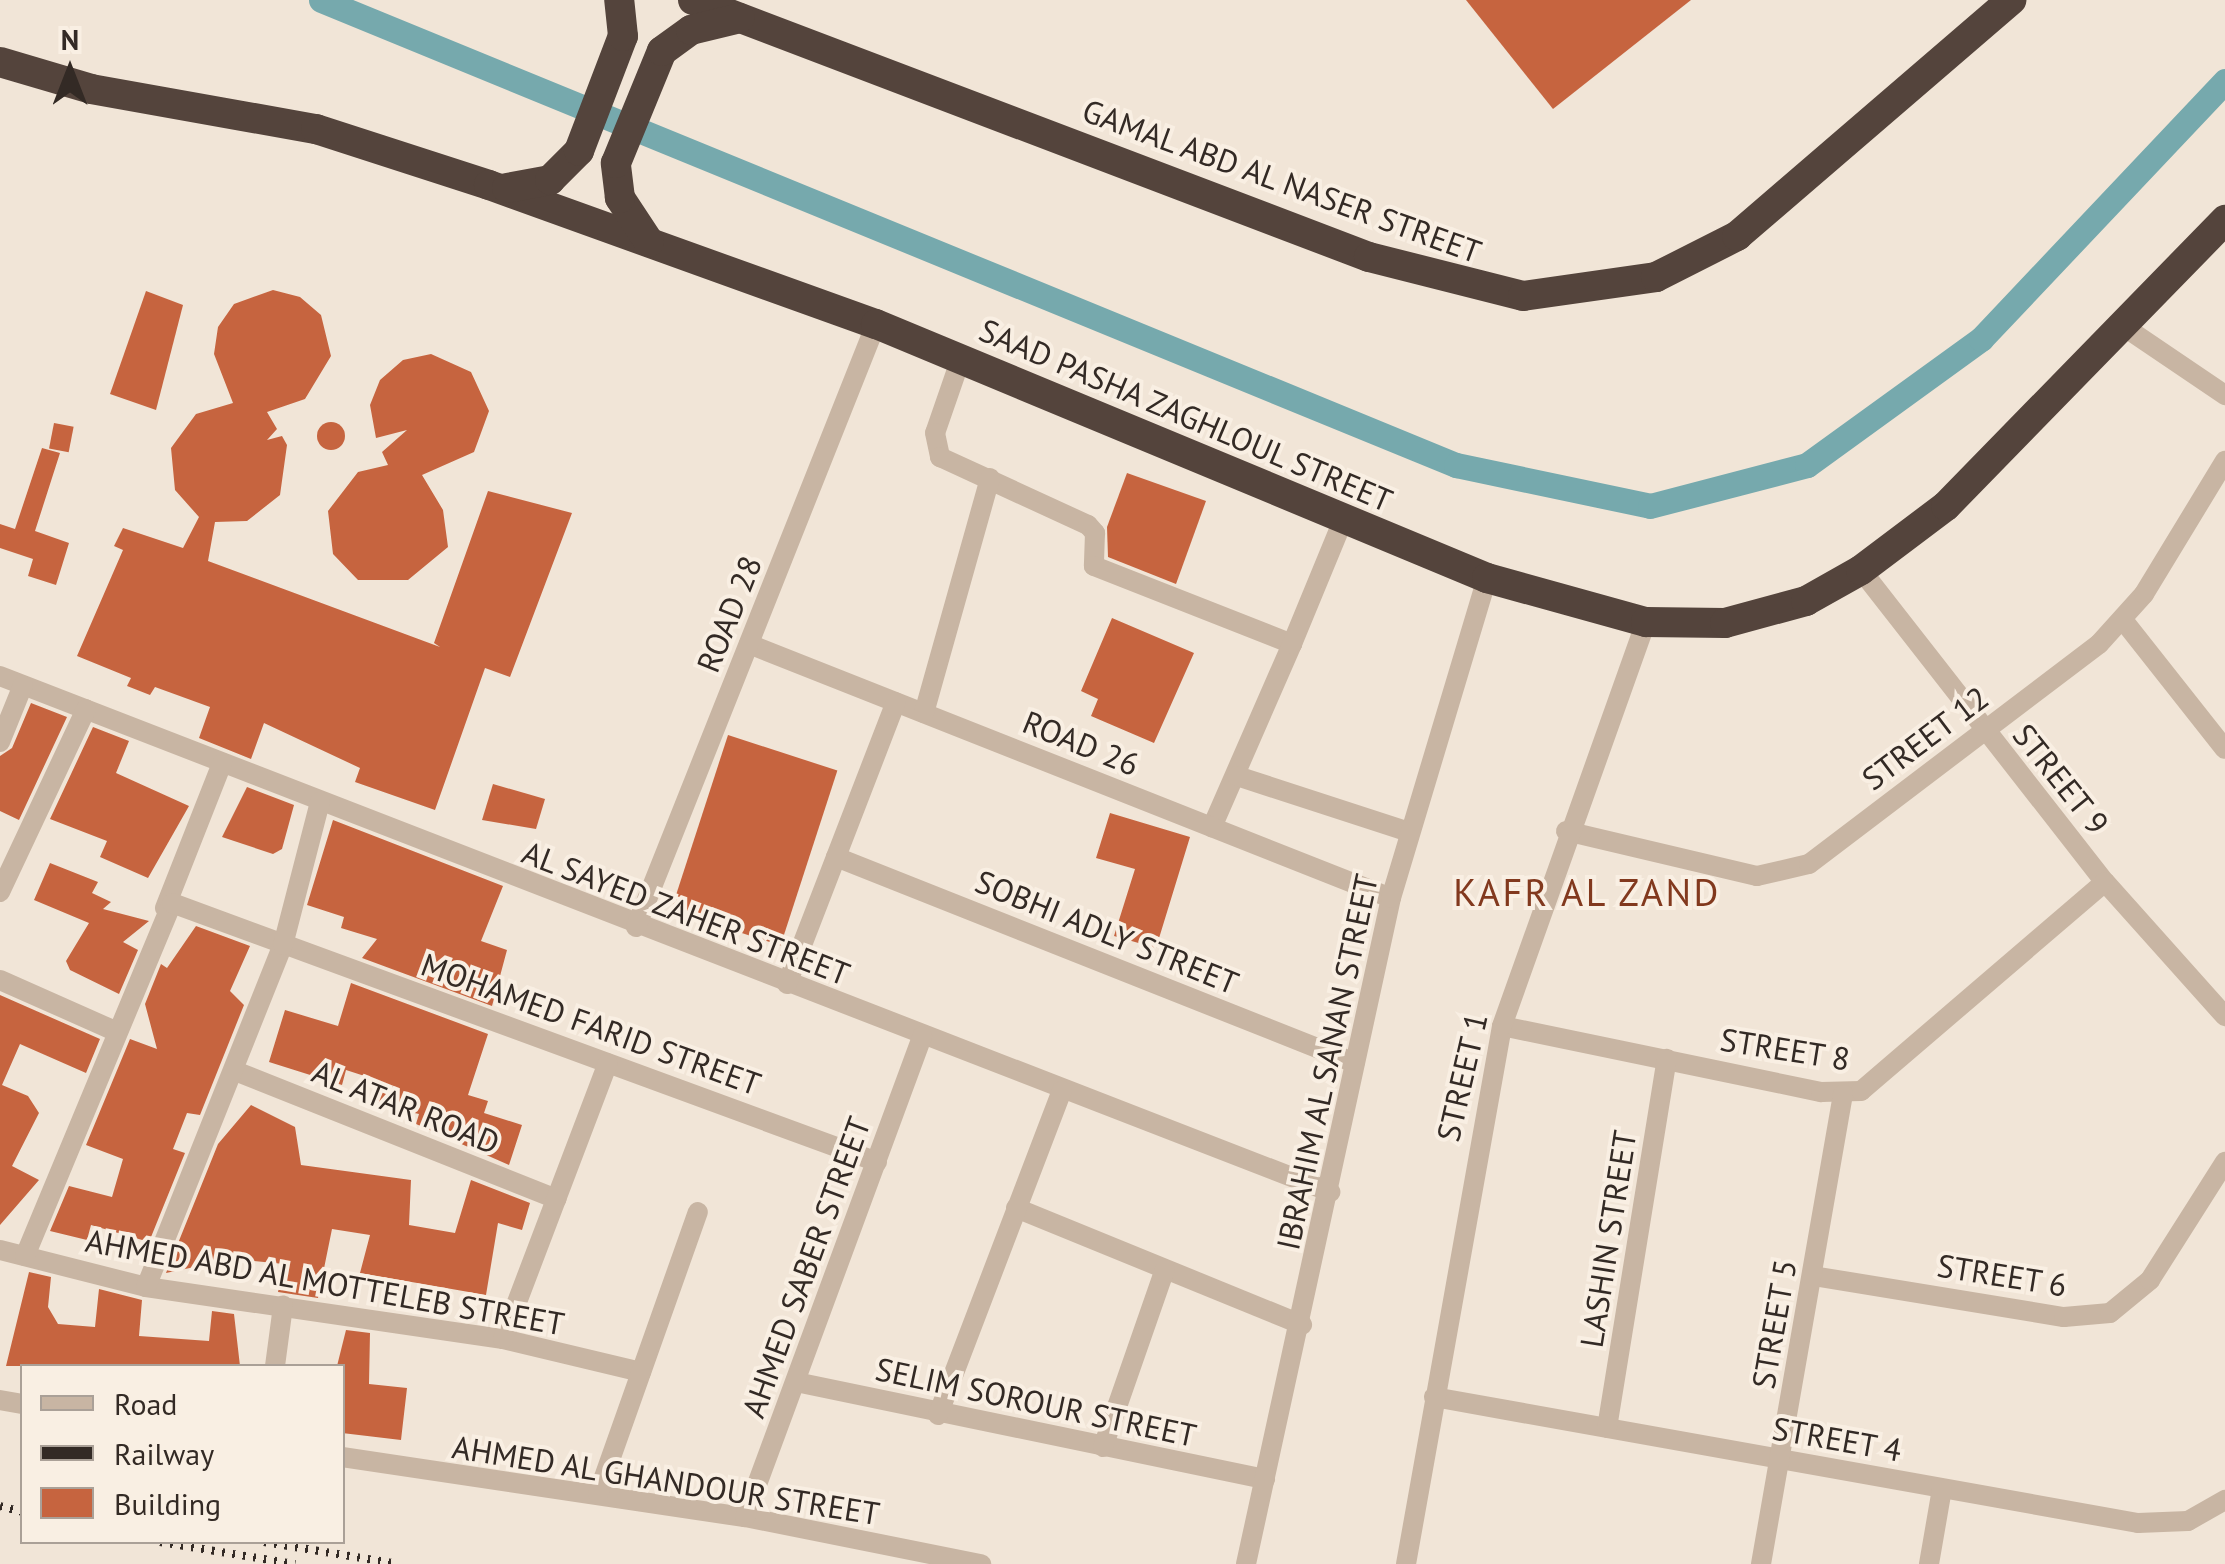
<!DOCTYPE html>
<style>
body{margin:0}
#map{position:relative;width:2225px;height:1564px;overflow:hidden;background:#f1e5d7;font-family:"PT Sans",sans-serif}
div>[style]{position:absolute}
.canal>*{height:25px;margin:-12.5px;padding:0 12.5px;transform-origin:12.5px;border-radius:12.5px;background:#76a9ad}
.building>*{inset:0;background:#c6643f;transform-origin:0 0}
.round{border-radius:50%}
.street>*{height:20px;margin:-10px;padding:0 10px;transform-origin:10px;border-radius:10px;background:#c8b5a3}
.highway>*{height:30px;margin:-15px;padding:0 15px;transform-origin:15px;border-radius:15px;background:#54443c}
.rail>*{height:8px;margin-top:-4px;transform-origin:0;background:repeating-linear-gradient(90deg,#332a25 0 2.5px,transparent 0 10.5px)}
span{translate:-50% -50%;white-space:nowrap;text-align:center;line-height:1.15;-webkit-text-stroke:8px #f9efe3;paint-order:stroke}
.street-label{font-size:32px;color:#332a25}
.quarter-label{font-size:38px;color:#82391e;letter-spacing:2.5px}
.legend{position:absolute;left:20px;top:1364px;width:325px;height:180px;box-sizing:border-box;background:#f9efe3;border:2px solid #aaa097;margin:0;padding:12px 18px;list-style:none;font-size:30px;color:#332a25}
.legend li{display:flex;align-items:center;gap:20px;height:50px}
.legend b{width:50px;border:2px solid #aaa097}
.north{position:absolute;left:20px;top:20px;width:100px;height:100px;-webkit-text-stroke:8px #f9efe3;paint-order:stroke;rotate:0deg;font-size:28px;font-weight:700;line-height:40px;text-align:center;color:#332a25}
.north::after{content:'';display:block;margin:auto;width:35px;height:45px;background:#332a25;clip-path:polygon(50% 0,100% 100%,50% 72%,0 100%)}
</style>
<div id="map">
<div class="canal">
<div style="left:321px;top:0;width:1227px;rotate:22.28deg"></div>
<div style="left:1456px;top:465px;width:198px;rotate:11.9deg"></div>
<div style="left:1650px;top:506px;width:162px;rotate:-14.6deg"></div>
<div style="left:1807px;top:465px;width:215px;rotate:-35.9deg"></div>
<div style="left:1981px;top:339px;width:355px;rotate:-46.6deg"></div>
</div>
<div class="building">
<div style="clip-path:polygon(1466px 0,1691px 0,1553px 109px)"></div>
<div style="clip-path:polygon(273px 290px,300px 297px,321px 315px,331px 356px,305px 399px,267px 412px,277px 429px,267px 440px,282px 436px,287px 445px,280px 495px,247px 521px,215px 522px,208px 561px,440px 647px,434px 643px,488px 491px,572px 513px,510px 677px,485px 668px,435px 810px,355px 782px,360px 768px,264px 723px,251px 759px,199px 738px,210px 707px,155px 687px,150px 695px,127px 686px,131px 678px,77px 656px,123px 550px,114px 546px,123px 528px,183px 548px,199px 517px,175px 490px,171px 448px,196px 414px,233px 403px,214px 354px,218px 327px,234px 304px)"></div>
<div style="clip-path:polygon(146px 291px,183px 305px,156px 410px,110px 394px)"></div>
<div style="clip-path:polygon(431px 354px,471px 372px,489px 411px,474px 452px,422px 475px,443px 510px,448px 547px,408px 580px,358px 580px,333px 554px,328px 511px,358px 472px,388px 465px,382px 452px,407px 430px,376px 438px,370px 405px,380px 380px,403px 360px)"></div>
<div class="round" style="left:317px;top:422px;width:28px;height:28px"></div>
<div style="left:54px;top:423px;width:20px;height:26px;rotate:11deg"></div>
<div style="clip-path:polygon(42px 448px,60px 453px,35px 531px,69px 543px,56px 585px,28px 576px,33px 559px,0 548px,0 524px,15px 529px)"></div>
<div style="clip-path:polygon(1127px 473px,1206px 501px,1176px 584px,1108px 557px,1107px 527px)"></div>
<div style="clip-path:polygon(1112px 618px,1194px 653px,1154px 743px,1091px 716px,1098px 699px,1081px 691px)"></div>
<div style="clip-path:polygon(31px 703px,67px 717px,19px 820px,0 811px,0 756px,12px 748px)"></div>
<div style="clip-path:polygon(93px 727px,129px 741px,116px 773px,189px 806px,148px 878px,100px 857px,107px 841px,50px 819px)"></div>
<div style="left:728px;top:735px;width:115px;height:184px;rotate:18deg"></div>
<div style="clip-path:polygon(493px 784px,545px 799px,536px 829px,482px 820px)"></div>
<div style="clip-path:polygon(247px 787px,294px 805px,282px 849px,273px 854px,222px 837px)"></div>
<div style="clip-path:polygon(1110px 813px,1190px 837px,1156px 948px,1114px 936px,1135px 869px,1096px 858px)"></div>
<div style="clip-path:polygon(333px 820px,503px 886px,481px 941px,507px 950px,492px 1006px,362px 958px,377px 939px,341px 928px,344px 917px,307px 905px)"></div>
<div style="clip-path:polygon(50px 863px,98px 882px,92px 893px,111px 902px,103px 909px,149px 921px,123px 942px,138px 950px,119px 994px,70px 970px,66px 961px,89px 923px,34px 900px)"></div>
<div style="clip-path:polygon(196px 926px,250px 946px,230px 991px,244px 1005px,200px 1115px,187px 1113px,173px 1149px,185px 1153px,149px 1242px,91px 1225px,87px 1240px,50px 1231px,69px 1186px,112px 1197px,123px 1159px,86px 1145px,130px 1039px,157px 1049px,145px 1004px,161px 964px,167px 968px)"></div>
<div style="clip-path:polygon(351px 983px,488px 1034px,468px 1095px,488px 1101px,484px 1113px,522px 1125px,509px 1165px,416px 1124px,419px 1114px,375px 1104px,380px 1081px,346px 1070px,342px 1085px,269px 1062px,285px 1010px,338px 1026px)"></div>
<div style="clip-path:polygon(0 995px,100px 1039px,86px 1073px,20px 1044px,2px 1085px,28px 1096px,39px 1113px,12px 1166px,39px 1180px,0 1225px)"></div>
<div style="clip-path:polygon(251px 1105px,295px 1127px,301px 1165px,411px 1180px,409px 1225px,455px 1233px,471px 1180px,530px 1203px,522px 1230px,498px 1223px,486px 1295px,360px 1273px,370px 1235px,332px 1229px,318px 1298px,278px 1292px,284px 1264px,245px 1260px,223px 1269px,223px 1261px,166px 1273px,218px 1144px)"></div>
<div style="clip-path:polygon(29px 1272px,51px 1277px,48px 1307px,58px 1324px,95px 1327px,99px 1289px,142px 1300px,139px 1336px,209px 1341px,212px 1311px,234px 1314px,240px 1366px,6px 1366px)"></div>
<div style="clip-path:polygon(346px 1330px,370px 1333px,369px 1384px,407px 1388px,401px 1440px,342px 1433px,337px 1366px)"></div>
</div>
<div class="street">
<div style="left:2126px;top:328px;width:120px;rotate:34.1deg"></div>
<div style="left:961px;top:358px;width:79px;rotate:109.1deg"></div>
<div style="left:935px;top:433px;width:25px;rotate:78deg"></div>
<div style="left:940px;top:457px;width:163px;rotate:24.7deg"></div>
<div style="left:1088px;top:525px;width:11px;rotate:49deg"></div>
<div style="left:1095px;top:533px;width:33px;rotate:92deg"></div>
<div style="left:1094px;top:566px;width:213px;rotate:21.5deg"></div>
<div style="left:1292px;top:644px;width:200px;rotate:113.6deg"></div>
<div style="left:1861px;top:570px;width:396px;rotate:52deg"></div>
<div style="left:2105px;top:882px;width:180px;rotate:48.2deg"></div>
<div style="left:2123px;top:620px;width:164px;rotate:51.7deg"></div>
<div style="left:749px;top:644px;width:690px;rotate:21.59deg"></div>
<div style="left:1292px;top:644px;width:134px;rotate:-67.6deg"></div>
<div style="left:0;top:676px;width:1427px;rotate:21.2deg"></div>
<div style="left:924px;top:713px;width:244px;rotate:-74.3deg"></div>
<div style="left:0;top:742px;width:61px;rotate:-68deg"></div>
<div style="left:1237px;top:776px;width:181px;rotate:18deg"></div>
<div style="left:1566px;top:831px;width:196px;rotate:13.3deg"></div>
<div style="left:1757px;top:876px;width:53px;rotate:-13deg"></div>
<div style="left:1809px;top:864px;width:364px;rotate:-37.2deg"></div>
<div style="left:2099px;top:644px;width:67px;rotate:-48deg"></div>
<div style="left:2144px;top:594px;width:156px;rotate:-58.7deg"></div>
<div style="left:836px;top:857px;width:558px;rotate:21.65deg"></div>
<div style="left:0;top:892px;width:202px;rotate:-64.8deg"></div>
<div style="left:165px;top:908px;width:156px;rotate:-68.5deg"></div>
<div style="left:636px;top:927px;width:649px;rotate:-68.3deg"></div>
<div style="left:0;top:980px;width:124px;rotate:23.9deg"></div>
<div style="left:787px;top:984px;width:302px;rotate:-68.9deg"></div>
<div style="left:1502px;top:1026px;width:326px;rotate:11.7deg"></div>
<div style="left:1821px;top:1092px;width:40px;rotate:-1.4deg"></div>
<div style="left:1861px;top:1091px;width:321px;rotate:-40.6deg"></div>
<div style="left:235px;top:1071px;width:346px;rotate:21.7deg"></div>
<div style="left:1016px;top:1208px;width:309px;rotate:22.2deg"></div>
<div style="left:0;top:1250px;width:151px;rotate:14.2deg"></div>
<div style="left:146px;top:1287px;width:361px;rotate:8.3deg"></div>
<div style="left:503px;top:1339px;width:142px;rotate:13.4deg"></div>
<div style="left:25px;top:1256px;width:382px;rotate:-67.4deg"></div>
<div style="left:172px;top:903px;width:751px;rotate:20.17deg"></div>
<div style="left:1813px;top:1276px;width:254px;rotate:9.3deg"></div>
<div style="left:2064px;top:1317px;width:46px;rotate:-5deg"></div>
<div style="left:2110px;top:1313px;width:52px;rotate:-39.5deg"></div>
<div style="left:2150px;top:1280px;width:140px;rotate:-57.6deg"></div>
<div style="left:146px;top:1287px;width:368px;rotate:-68.2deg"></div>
<div style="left:283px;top:945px;width:148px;rotate:-75.5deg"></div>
<div style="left:503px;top:1339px;width:295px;rotate:-69.2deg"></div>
<div style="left:275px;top:1366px;width:61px;rotate:-82.4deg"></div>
<div style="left:796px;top:1382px;width:479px;rotate:11.7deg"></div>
<div style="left:1434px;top:1397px;width:715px;rotate:10.15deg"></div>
<div style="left:2138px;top:1523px;width:50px;rotate:-2.3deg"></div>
<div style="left:2188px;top:1521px;width:43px;rotate:-29.6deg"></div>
<div style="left:0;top:1400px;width:22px;rotate:10deg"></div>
<div style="left:938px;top:1415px;width:347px;rotate:-69.1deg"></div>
<div style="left:1607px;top:1428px;width:374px;rotate:-80.8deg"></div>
<div style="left:1103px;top:1447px;width:188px;rotate:-70.8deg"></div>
<div style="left:342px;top:1457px;width:407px;rotate:8.5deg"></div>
<div style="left:745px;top:1517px;width:241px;rotate:11.3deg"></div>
<div style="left:598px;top:1494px;width:299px;rotate:-70.5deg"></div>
<div style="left:745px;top:1517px;width:512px;rotate:-69.76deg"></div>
<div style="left:1246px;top:1564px;width:682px;rotate:-77.72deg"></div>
<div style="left:1391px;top:898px;width:334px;rotate:-73.3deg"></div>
<div style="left:1406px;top:1564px;width:546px;rotate:-79.88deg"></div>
<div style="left:1502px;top:1026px;width:429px;rotate:-70.4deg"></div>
<div style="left:1761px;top:1564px;width:477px;rotate:-80.1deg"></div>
<div style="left:1929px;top:1564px;width:76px;rotate:-80.2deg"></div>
</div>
<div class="highway">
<div style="left:693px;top:0;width:723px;rotate:20.82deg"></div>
<div style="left:1369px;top:257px;width:159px;rotate:14.2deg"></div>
<div style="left:1523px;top:296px;width:134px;rotate:-8.1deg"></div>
<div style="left:1656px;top:277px;width:91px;rotate:-26.8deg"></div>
<div style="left:1737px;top:236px;width:362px;rotate:-40.7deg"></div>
<div style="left:0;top:62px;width:95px;rotate:16.5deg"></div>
<div style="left:91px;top:89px;width:229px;rotate:10.1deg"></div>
<div style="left:316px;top:129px;width:182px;rotate:17.9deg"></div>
<div style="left:489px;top:185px;width:411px;rotate:19.8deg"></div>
<div style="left:876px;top:324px;width:662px;rotate:22.57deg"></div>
<div style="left:1487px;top:578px;width:165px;rotate:15.5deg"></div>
<div style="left:1646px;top:622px;width:79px;rotate:0.7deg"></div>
<div style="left:1725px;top:623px;width:84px;rotate:-15.2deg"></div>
<div style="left:1806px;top:601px;width:63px;rotate:-29.4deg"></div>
<div style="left:1861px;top:570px;width:106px;rotate:-37deg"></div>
<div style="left:1946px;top:506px;width:400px;rotate:-45.7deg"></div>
<div style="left:507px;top:188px;width:44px;rotate:-10.5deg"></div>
<div style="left:550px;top:180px;width:41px;rotate:-45deg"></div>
<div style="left:579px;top:151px;width:123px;rotate:-69.1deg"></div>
<div style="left:623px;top:36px;width:36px;rotate:-96deg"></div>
<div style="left:649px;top:242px;width:53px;rotate:-123.4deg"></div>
<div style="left:620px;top:198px;width:35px;rotate:-97deg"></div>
<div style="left:616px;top:163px;width:121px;rotate:-67.7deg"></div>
<div style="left:662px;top:51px;width:36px;rotate:-36deg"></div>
<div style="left:691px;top:30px;width:50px;rotate:-13.8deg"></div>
</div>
<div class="rail">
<div style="left:0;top:1506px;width:23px;rotate:15deg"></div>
<div style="left:160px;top:1542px;width:137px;rotate:9.3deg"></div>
<div style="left:264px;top:1542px;width:136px;rotate:9.3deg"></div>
</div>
<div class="street-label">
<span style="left:1282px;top:181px;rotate:20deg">GAMAL ABD AL NASER STREET</span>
<span style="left:1186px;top:415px;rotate:23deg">SAAD PASHA ZAGHLOUL STREET</span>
<span style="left:729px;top:614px;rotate:-68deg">ROAD 28</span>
<span style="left:1925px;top:738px;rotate:-37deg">STREET 12</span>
<span style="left:1081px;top:743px;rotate:22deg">ROAD 26</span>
<span style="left:2061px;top:779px;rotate:51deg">STREET 9</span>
<span style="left:686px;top:913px;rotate:21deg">AL SAYED ZAHER STREET</span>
<span style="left:1107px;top:932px;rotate:22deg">SOBHI ADLY STREET</span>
<span style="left:591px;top:1024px;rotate:20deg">MOHAMED FARID STREET</span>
<span style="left:1785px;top:1049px;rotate:9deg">STREET 8</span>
<span style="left:1327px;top:1062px;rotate:-78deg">IBRAHIM AL SANAN STREET</span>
<span style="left:1462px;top:1077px;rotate:-77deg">STREET 1</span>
<span style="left:406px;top:1107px;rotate:22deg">AL ATAR ROAD</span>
<span style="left:1608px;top:1239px;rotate:-81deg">LASHIN STREET</span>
<span style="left:806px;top:1267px;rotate:-70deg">AHMED SABER STREET</span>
<span style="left:2002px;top:1275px;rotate:9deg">STREET 6</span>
<span style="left:325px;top:1282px;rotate:10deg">AHMED ABD AL MOTTELEB STREET</span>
<span style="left:1774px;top:1324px;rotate:-80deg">STREET 5</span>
<span style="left:1036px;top:1402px;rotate:12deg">SELIM SOROUR STREET</span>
<span style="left:1837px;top:1439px;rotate:10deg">STREET 4</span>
<span style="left:666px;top:1480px;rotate:9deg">AHMED AL GHANDOUR STREET</span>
</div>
<div class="quarter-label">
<span style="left:1587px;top:892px">KAFR AL ZAND</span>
</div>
<ul class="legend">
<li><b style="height:12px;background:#c8b5a3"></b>Road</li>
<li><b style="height:12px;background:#332a25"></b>Railway</li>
<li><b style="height:28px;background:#c6643f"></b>Building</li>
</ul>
<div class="north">N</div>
</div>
